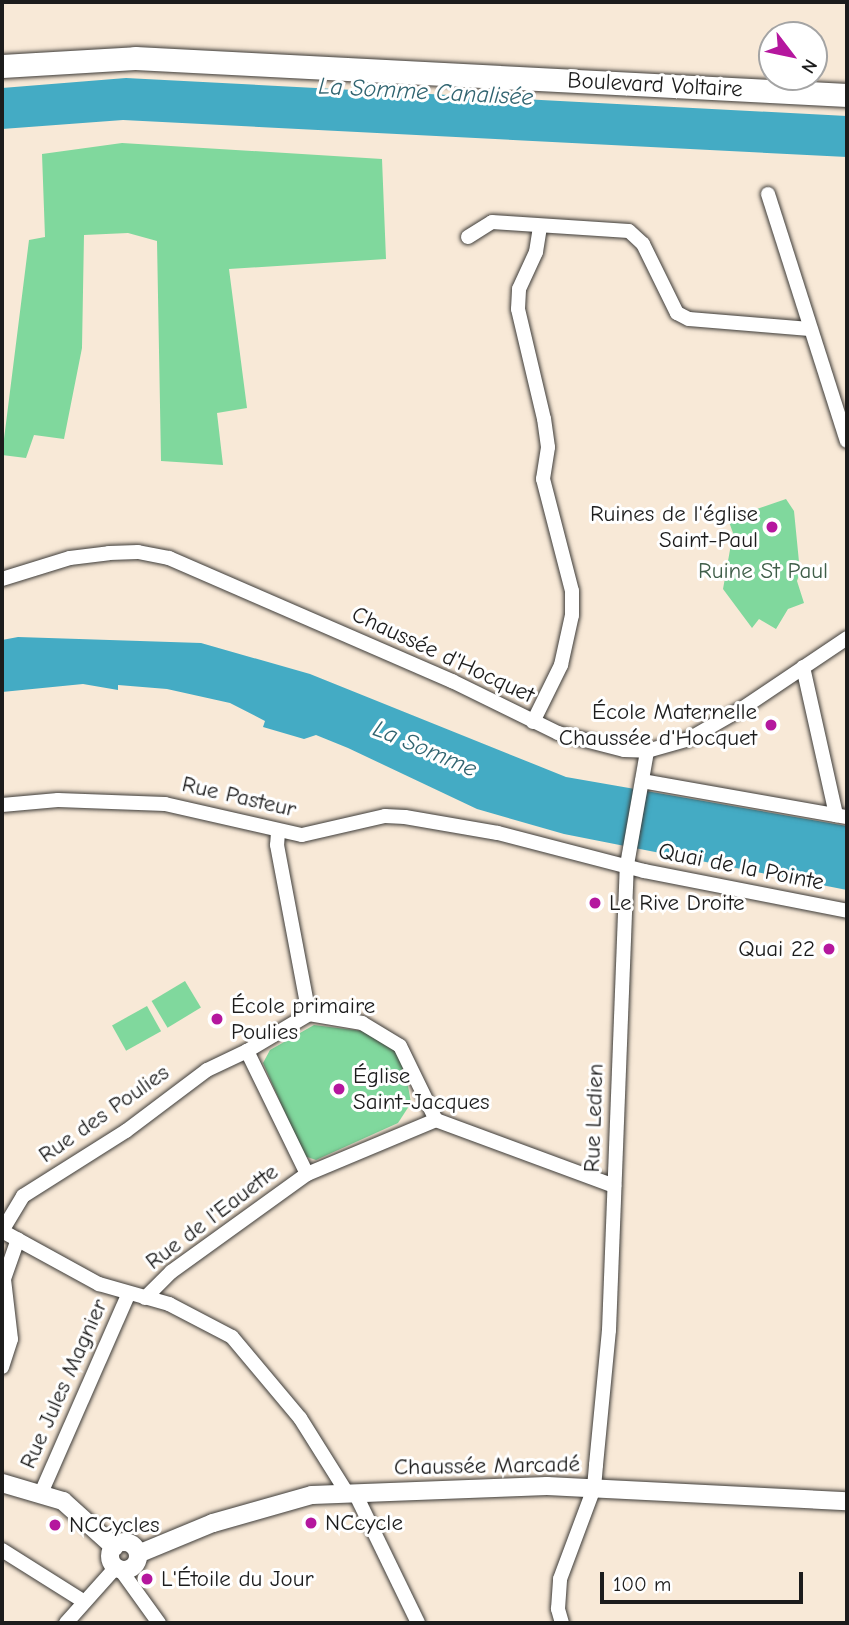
<!DOCTYPE html>
<meta charset="utf-8">
<style>
body{margin:0}
#map{position:relative;width:849px;height:1625px;overflow:hidden;background:#f8e9d7;font-family:"Comic Neue",sans-serif}
div>[style]{position:absolute}
.green>*{inset:0;background:#80d89d;transform-origin:0 0}
.water>*{inset:0;background:#44abc4}
.roads{filter:drop-shadow(0 0 2px #3d3b38) drop-shadow(0 0 2px #3d3b38)}
.minor>*{height:14px;margin:-7px;padding:0 7px;transform-origin:7px;border-radius:7px;background:#fff}
.tertiary>*{height:18px;margin:-9px;padding:0 9px;transform-origin:9px;border-radius:9px;background:#fff}
.tertiary>.ring{margin:-9px;padding:0;box-sizing:content-box;background:none;border:18px solid #fff;border-radius:50%}
.primary>*{height:23px;margin:-11.5px;padding:0 11.5px;transform-origin:11.5px;border-radius:11.5px;background:#fff}
.dots>*{width:19px;height:19px;translate:-50% -50%;box-sizing:border-box;border:4px solid #fff;border-radius:50%}
span{translate:-50% -50%;white-space:nowrap;text-align:center;line-height:1.15;-webkit-text-stroke:6px #fff;paint-order:stroke}
.street-label{font-size:23px;color:#1c1c1c}
.poi-label{font-size:23px;color:#1c1c1c}
.right{translate:-100% -50%;text-align:right}
.left{translate:0 -50%;text-align:left}
.park-label{font-size:23px;color:#3f5e49}
.water-label{font-size:24px;color:#306470;font-style:italic}
.frame{position:absolute;inset:0;border:4px solid #1c1c1c;pointer-events:none}
.north{position:absolute;left:758px;top:21px;width:70px;height:70px;box-sizing:border-box;background:#fff;border:2px solid #a4a4a4;border-radius:50%;rotate:122deg;font-size:19px;font-weight:700;line-height:28px;text-align:center;color:#1c1c1c}
.north::after{content:'';display:block;margin:auto;width:24px;height:32px;background:#b5179e;clip-path:polygon(50% 0,100% 100%,50% 72%,0 100%)}
.scale{position:absolute;left:600px;top:1572px;width:203px;height:32px;box-sizing:border-box;border:4px solid #1c1c1c;border-top:0;padding-left:9px;font-size:21px;line-height:24px;white-space:nowrap;color:#1c1c1c;-webkit-text-stroke:5px #fff;paint-order:stroke}
</style>
<div id="map">
<div class="green">
<div style="clip-path:polygon(122px 143px,382px 159px,386px 259px,229px 269px,247px 408px,217px 413px,223px 465px,161px 461px,157px 241px,128px 233px,84px 235px,82px 348px,64px 439px,34px 435px,26px 458px,2px 455px,29px 240px,45px 237px,42px 154px)"></div>
<div style="clip-path:polygon(786px 499px,794px 511px,800px 572px,797px 581px,804px 603px,788px 609px,776px 629px,759px 619px,752px 628px,723px 589px,733px 533px,728px 519px)"></div>
<div style="left:185px;top:981px;width:31px;height:39px;rotate:59deg"></div>
<div style="left:147px;top:1006px;width:29px;height:40px;rotate:61deg"></div>
<div style="clip-path:polygon(314px 1025px,362px 1031px,394px 1047px,404px 1063px,411px 1103px,398px 1123px,316px 1160px,304px 1156px,263px 1063px,270px 1050px)"></div>
</div>
<div class="water">
<div style="clip-path:polygon(126px 78px,847px 116px,847px 157px,123px 120px,2px 129px,2px 88px)"></div>
<div style="clip-path:polygon(18px 637px,201px 643px,310px 674px,566px 777px,847px 826px,847px 890px,564px 834px,477px 809px,348px 748px,316px 735px,304px 739px,263px 727px,265px 721px,230px 703px,167px 689px,118px 685px,118px 690px,83px 684px,2px 692px,2px 640px)"></div>
</div>
<div class="roads">
<div class="minor">
<div style="left:768px;top:194px;width:259px;rotate:72.3deg"></div>
<div style="left:468px;top:237px;width:28px;rotate:-32deg"></div>
<div style="left:492px;top:222px;width:137px;rotate:3.8deg"></div>
<div style="left:629px;top:231px;width:19px;rotate:43deg"></div>
<div style="left:643px;top:244px;width:77px;rotate:63.8deg"></div>
<div style="left:677px;top:313px;width:13px;rotate:27deg"></div>
<div style="left:689px;top:319px;width:121px;rotate:4.7deg"></div>
<div style="left:2px;top:579px;width:71px;rotate:-17.2deg"></div>
<div style="left:70px;top:558px;width:39px;rotate:-7deg"></div>
<div style="left:109px;top:553px;width:29px;rotate:-2deg"></div>
<div style="left:138px;top:552px;width:32px;rotate:11deg"></div>
<div style="left:169px;top:558px;width:309px;rotate:23.5deg"></div>
<div style="left:452px;top:681px;width:118px;rotate:26.1deg"></div>
<div style="left:558px;top:733px;width:68px;rotate:14.4deg"></div>
<div style="left:624px;top:750px;width:23px;rotate:2deg"></div>
<div style="left:647px;top:751px;width:44px;rotate:-15.9deg"></div>
<div style="left:689px;top:739px;width:62px;rotate:-29.9deg"></div>
<div style="left:743px;top:708px;width:125px;rotate:-33.9deg"></div>
<div style="left:803px;top:667px;width:152px;rotate:77.4deg"></div>
<div style="left:533px;top:722px;width:64px;rotate:-63.8deg"></div>
<div style="left:561px;top:665px;width:51px;rotate:-77.6deg"></div>
<div style="left:572px;top:615px;width:24px;rotate:-90deg"></div>
<div style="left:572px;top:591px;width:116px;rotate:-104.5deg"></div>
<div style="left:543px;top:479px;width:32px;rotate:-81deg"></div>
<div style="left:548px;top:447px;width:28px;rotate:-98deg"></div>
<div style="left:544px;top:419px;width:113px;rotate:-103.3deg"></div>
<div style="left:518px;top:309px;width:20px;rotate:-87deg"></div>
<div style="left:519px;top:289px;width:41px;rotate:-65.3deg"></div>
<div style="left:536px;top:252px;width:25px;rotate:-81deg"></div>
<div style="left:642px;top:781px;width:208px;rotate:10deg"></div>
<div style="left:2px;top:805px;width:56px;rotate:-5.1deg"></div>
<div style="left:58px;top:800px;width:107px;rotate:2.1deg"></div>
<div style="left:165px;top:804px;width:140px;rotate:12.8deg"></div>
<div style="left:302px;top:835px;width:85px;rotate:-12.9deg"></div>
<div style="left:385px;top:816px;width:20px;rotate:3deg"></div>
<div style="left:405px;top:817px;width:94px;rotate:9.8deg"></div>
<div style="left:498px;top:833px;width:151px;rotate:14.6deg"></div>
<div style="left:644px;top:871px;width:207px;rotate:11.1deg"></div>
<div style="left:278px;top:832px;width:13px;rotate:94deg"></div>
<div style="left:277px;top:845px;width:172px;rotate:79.3deg"></div>
<div style="left:436px;top:1120px;width:190px;rotate:20.3deg"></div>
<div style="left:307px;top:1174px;width:137px;rotate:-116deg"></div>
<div style="left:247px;top:1051px;width:72px;rotate:-30.8deg"></div>
<div style="left:309px;top:1014px;width:54px;rotate:9.6deg"></div>
<div style="left:362px;top:1023px;width:44px;rotate:31.2deg"></div>
<div style="left:400px;top:1046px;width:82px;rotate:64.1deg"></div>
<div style="left:2px;top:1231px;width:111px;rotate:28.7deg"></div>
<div style="left:99px;top:1284px;width:73px;rotate:15.9deg"></div>
<div style="left:169px;top:1304px;width:71px;rotate:27.6deg"></div>
<div style="left:232px;top:1337px;width:106px;rotate:50deg"></div>
<div style="left:300px;top:1418px;width:89px;rotate:57.9deg"></div>
<div style="left:2px;top:1231px;width:41px;rotate:-59deg"></div>
<div style="left:23px;top:1196px;width:122px;rotate:-32.3deg"></div>
<div style="left:126px;top:1131px;width:101px;rotate:-37deg"></div>
<div style="left:207px;top:1070px;width:44px;rotate:-25.4deg"></div>
<div style="left:145px;top:1298px;width:37px;rotate:-45deg"></div>
<div style="left:171px;top:1272px;width:168px;rotate:-35.8deg"></div>
<div style="left:307px;top:1174px;width:140px;rotate:-22.7deg"></div>
<div style="left:2px;top:1367px;width:29px;rotate:-72deg"></div>
<div style="left:11px;top:1339px;width:60px;rotate:-96.7deg"></div>
<div style="left:4px;top:1279px;width:42px;rotate:-70.7deg"></div>
<div style="left:42px;top:1491px;width:214px;rotate:-66.3deg"></div>
<div style="left:355px;top:1493px;width:144px;rotate:64.1deg"></div>
<div style="left:2px;top:1550px;width:96px;rotate:32.2deg"></div>
<div style="left:120px;top:1569px;width:67px;rotate:54.2deg"></div>
<div style="left:66px;top:1623px;width:75px;rotate:-48.2deg"></div>
<div style="left:562px;top:1623px;width:15px;rotate:-106deg"></div>
<div style="left:558px;top:1609px;width:30px;rotate:-86deg"></div>
<div style="left:560px;top:1579px;width:97px;rotate:-69.5deg"></div>
<div style="left:594px;top:1488px;width:23px;rotate:-85deg"></div>
<div style="left:596px;top:1465px;width:136px;rotate:-84.5deg"></div>
<div style="left:609px;top:1330px;width:465px;rotate:-87.8deg"></div>
<div style="left:627px;top:865px;width:116px;rotate:-80deg"></div>
</div>
<div class="tertiary">
<div style="left:2px;top:1483px;width:64px;rotate:16.4deg"></div>
<div style="left:63px;top:1501px;width:69px;rotate:42deg"></div>
<div class="ring" style="left:110px;top:1542px;width:10px;height:10px"></div>
<div style="left:138px;top:1554px;width:81px;rotate:-22.5deg"></div>
<div style="left:213px;top:1523px;width:103px;rotate:-15.8deg"></div>
<div style="left:312px;top:1495px;width:235px;rotate:-2.2deg"></div>
<div style="left:547px;top:1486px;width:300px;rotate:2.9deg"></div>
</div>
<div class="primary">
<div style="left:2px;top:66px;width:133px;rotate:-3.4deg"></div>
<div style="left:135px;top:58px;width:713px;rotate:2.97deg"></div>
</div>
</div>
<div class="dots">
<div style="left:772px;top:527px;background:#b5179e"></div>
<div style="left:771px;top:725px;background:#b5179e"></div>
<div style="left:595px;top:903px;background:#b5179e"></div>
<div style="left:829px;top:949px;background:#b5179e"></div>
<div style="left:217px;top:1019px;background:#b5179e"></div>
<div style="left:339px;top:1089px;background:#b5179e"></div>
<div style="left:311px;top:1523px;background:#b5179e"></div>
<div style="left:55px;top:1525px;background:#b5179e"></div>
<div style="left:147px;top:1579px;background:#b5179e"></div>
</div>
<div class="street-label">
<span style="left:655px;top:85px;rotate:3deg">Boulevard Voltaire</span>
<span style="left:443px;top:655px;rotate:25deg">Chaussée d'Hocquet</span>
<span style="left:239px;top:797px;rotate:13deg">Rue Pasteur</span>
<span style="left:741px;top:867px;rotate:11deg">Quai de la Pointe</span>
<span style="left:104px;top:1114px;rotate:-35deg">Rue des Poulies</span>
<span style="left:594px;top:1118px;rotate:-88deg">Rue Ledien</span>
<span style="left:212px;top:1217px;rotate:-37deg">Rue de l'Eauette</span>
<span style="left:64px;top:1384px;rotate:-66deg">Rue Jules Magnier</span>
<span style="left:487px;top:1466px;rotate:-1deg">Chaussée Marcadé</span>
</div>
<div class="poi-label">
<span class="right" style="left:758px;top:527px">Ruines de l'église<br>Saint-Paul</span>
<span class="right" style="left:757px;top:725px">École Maternelle<br>Chaussée d'Hocquet</span>
<span class="left" style="left:609px;top:903px">Le Rive Droite</span>
<span class="right" style="left:815px;top:949px">Quai 22</span>
<span class="left" style="left:231px;top:1019px">École primaire<br>Poulies</span>
<span class="left" style="left:353px;top:1089px">Église<br>Saint-Jacques</span>
<span class="left" style="left:325px;top:1523px">NCcycle</span>
<span class="left" style="left:69px;top:1525px">NCCycles</span>
<span class="left" style="left:161px;top:1579px">L'Étoile du Jour</span>
</div>
<div class="park-label">
<span style="left:763px;top:571px">Ruine St Paul</span>
</div>
<div class="water-label">
<span style="left:426px;top:92px;rotate:3deg">La Somme Canalisée</span>
<span style="left:425px;top:749px;rotate:23deg">La Somme</span>
</div>
<div class="frame"></div>
<div class="north">N</div>
<div class="scale">100 m</div>
</div>
